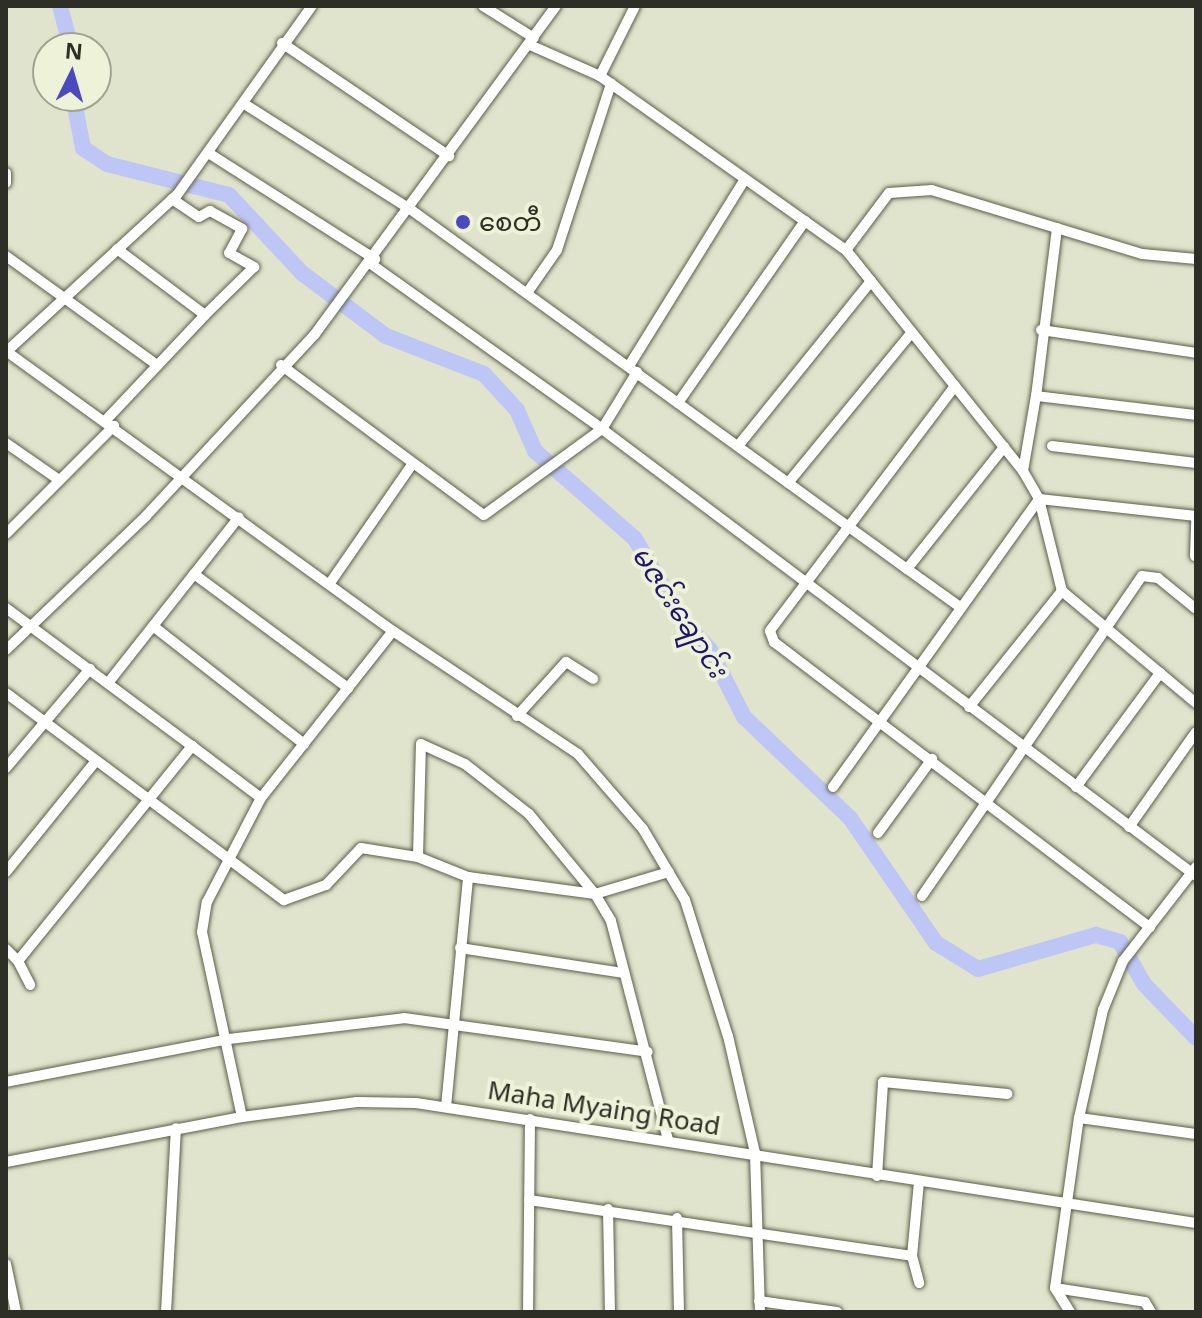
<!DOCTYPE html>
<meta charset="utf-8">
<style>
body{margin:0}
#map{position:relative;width:1202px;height:1318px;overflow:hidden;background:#e1e4cc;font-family:"Noto Sans","Noto Sans Myanmar",sans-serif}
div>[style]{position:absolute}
.river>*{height:16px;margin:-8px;padding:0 8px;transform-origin:8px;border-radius:8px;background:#bec6f6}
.roads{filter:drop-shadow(0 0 2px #5c5e49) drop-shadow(0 0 2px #5c5e49)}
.minor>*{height:10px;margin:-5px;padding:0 5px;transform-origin:5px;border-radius:5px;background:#fff}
.dots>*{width:22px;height:22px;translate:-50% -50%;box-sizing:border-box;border:4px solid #eef2d9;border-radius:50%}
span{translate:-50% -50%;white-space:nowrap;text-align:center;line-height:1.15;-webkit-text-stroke:8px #eef2d9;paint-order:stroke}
.poi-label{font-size:26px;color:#2d2e25}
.left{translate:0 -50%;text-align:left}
.street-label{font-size:26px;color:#2d2e25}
.water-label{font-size:28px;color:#20166f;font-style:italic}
.frame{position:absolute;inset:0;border:8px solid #2d2e25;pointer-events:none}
.north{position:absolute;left:32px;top:32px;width:80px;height:80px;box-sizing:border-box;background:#eef2d9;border:2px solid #a1a491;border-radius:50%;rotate:5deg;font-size:22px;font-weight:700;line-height:32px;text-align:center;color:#2d2e25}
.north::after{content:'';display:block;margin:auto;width:28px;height:36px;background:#4b49c0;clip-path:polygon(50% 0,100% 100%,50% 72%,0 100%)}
</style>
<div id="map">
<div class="river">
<div style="left:60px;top:6px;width:43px;rotate:75.3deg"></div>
<div style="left:73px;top:96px;width:53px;rotate:79.1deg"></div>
<div style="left:83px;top:148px;width:29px;rotate:34deg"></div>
<div style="left:107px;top:164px;width:126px;rotate:14.3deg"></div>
<div style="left:229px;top:195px;width:107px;rotate:46.9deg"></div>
<div style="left:302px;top:273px;width:105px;rotate:36.9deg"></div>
<div style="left:386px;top:336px;width:105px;rotate:21.2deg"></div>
<div style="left:484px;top:374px;width:49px;rotate:47.5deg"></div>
<div style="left:517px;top:410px;width:45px;rotate:66.3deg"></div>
<div style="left:535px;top:451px;width:133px;rotate:41.3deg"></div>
<div style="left:635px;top:539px;width:96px;rotate:59.4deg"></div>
<div style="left:684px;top:622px;width:38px;rotate:47deg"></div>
<div style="left:710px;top:650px;width:75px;rotate:63.1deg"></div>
<div style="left:744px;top:717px;width:146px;rotate:43.6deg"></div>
<div style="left:850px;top:818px;width:152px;rotate:55.5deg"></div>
<div style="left:936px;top:943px;width:49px;rotate:31.8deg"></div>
<div style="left:978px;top:969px;width:123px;rotate:-16.1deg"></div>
<div style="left:1096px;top:935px;width:25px;rotate:16deg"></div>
<div style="left:1120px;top:942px;width:48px;rotate:60.3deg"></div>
<div style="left:1144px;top:984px;width:75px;rotate:46.1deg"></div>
</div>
<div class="roads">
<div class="minor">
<div style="left:483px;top:6px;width:60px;rotate:32.1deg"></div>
<div style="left:282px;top:43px;width:202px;rotate:34.1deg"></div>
<div style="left:530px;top:45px;width:77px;rotate:23.9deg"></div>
<div style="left:600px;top:76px;width:301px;rotate:35.3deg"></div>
<div style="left:600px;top:76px;width:78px;rotate:-63.4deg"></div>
<div style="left:246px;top:105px;width:194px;rotate:32.4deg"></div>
<div style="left:410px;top:209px;width:614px;rotate:35.92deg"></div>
<div style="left:907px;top:569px;width:156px;rotate:-51.5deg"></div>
<div style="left:210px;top:154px;width:196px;rotate:32.5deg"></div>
<div style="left:6px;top:173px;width:10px;rotate:90deg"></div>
<div style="left:172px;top:199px;width:32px;rotate:34deg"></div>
<div style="left:199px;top:217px;width:13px;rotate:-29deg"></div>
<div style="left:210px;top:211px;width:37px;rotate:29deg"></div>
<div style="left:242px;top:229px;width:27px;rotate:118deg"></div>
<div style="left:229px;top:253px;width:29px;rotate:29deg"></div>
<div style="left:254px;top:267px;width:69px;rotate:135.6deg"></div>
<div style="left:1057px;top:228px;width:169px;rotate:97.1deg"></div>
<div style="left:1036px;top:396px;width:161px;rotate:6.8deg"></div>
<div style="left:6px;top:256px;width:185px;rotate:35.8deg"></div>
<div style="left:1196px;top:259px;width:54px;rotate:-174.7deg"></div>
<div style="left:1142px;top:254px;width:220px;rotate:-163.1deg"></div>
<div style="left:932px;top:190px;width:43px;rotate:176deg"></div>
<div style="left:889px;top:193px;width:71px;rotate:127deg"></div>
<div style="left:846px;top:250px;width:283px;rotate:51.3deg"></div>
<div style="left:1023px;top:471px;width:32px;rotate:60deg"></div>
<div style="left:1039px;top:499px;width:95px;rotate:76deg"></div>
<div style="left:1062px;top:591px;width:175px;rotate:39.9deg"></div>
<div style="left:371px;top:264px;width:284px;rotate:35.5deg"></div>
<div style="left:602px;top:429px;width:67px;rotate:-58.4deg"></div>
<div style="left:527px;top:293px;width:52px;rotate:-55.1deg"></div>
<div style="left:557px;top:250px;width:175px;rotate:-72deg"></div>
<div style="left:1041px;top:330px;width:157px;rotate:8.4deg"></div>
<div style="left:6px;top:351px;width:478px;rotate:35.9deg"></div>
<div style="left:393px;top:631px;width:222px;rotate:33.6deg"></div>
<div style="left:578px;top:754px;width:99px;rotate:49.1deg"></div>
<div style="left:643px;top:829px;width:82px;rotate:59.4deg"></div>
<div style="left:685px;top:900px;width:143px;rotate:72.5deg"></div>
<div style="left:728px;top:1036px;width:120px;rotate:77deg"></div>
<div style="left:755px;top:1153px;width:159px;rotate:88.2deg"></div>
<div style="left:6px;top:352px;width:232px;rotate:-42.6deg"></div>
<div style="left:177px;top:195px;width:232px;rotate:-54.5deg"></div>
<div style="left:281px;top:365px;width:252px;rotate:36.5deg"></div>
<div style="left:484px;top:515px;width:146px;rotate:-36.1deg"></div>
<div style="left:602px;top:429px;width:743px;rotate:36.96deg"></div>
<div style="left:629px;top:366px;width:220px;rotate:-58.2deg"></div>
<div style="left:955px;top:386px;width:307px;rotate:127.1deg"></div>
<div style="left:770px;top:631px;width:12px;rotate:70deg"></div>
<div style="left:774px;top:642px;width:472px;rotate:37.2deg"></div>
<div style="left:678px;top:403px;width:222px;rotate:-55.1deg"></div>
<div style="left:106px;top:420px;width:144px;rotate:-46.7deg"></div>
<div style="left:205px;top:315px;width:110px;rotate:-143.1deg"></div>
<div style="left:6px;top:443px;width:65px;rotate:34.9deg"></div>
<div style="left:738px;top:446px;width:212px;rotate:-51.1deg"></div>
<div style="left:1052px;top:446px;width:145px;rotate:6.7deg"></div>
<div style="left:1023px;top:471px;width:76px;rotate:-80.2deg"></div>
<div style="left:788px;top:483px;width:195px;rotate:-50.6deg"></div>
<div style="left:6px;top:534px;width:153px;rotate:-45deg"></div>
<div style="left:1195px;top:556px;width:36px;rotate:-88deg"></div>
<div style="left:907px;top:569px;width:65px;rotate:35.6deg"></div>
<div style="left:194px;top:574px;width:192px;rotate:36.5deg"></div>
<div style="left:330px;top:583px;width:142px;rotate:-55.3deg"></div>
<div style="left:6px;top:608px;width:232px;rotate:36.6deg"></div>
<div style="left:153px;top:626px;width:192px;rotate:38deg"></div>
<div style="left:6px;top:650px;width:194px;rotate:-43.7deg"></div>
<div style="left:146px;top:516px;width:248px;rotate:-47.1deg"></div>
<div style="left:315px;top:334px;width:407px;rotate:-53.7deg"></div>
<div style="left:108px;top:683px;width:211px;rotate:-51.7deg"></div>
<div style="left:6px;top:693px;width:347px;rotate:36.7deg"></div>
<div style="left:284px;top:900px;width:45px;rotate:-19.7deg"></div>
<div style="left:326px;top:885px;width:51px;rotate:-46.6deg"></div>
<div style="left:361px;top:848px;width:58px;rotate:9deg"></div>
<div style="left:418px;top:857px;width:54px;rotate:21.8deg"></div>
<div style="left:468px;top:877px;width:128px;rotate:7.6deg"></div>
<div style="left:595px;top:894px;width:77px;rotate:-16.6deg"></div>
<div style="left:969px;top:707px;width:149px;rotate:-51.3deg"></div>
<div style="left:517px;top:716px;width:73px;rotate:-47.8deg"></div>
<div style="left:566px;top:662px;width:32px;rotate:32deg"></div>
<div style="left:6px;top:768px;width:130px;rotate:-49.7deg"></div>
<div style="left:833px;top:787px;width:354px;rotate:-54.4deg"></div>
<div style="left:1039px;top:499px;width:158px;rotate:6.2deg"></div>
<div style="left:1076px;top:787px;width:142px;rotate:-53.6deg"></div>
<div style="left:1129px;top:827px;width:116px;rotate:-54.8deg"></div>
<div style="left:878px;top:833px;width:92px;rotate:-53.9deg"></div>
<div style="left:418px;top:857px;width:113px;rotate:-88.5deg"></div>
<div style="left:421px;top:744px;width:48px;rotate:24.4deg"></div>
<div style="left:465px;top:764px;width:81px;rotate:38deg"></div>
<div style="left:529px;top:814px;width:104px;rotate:50.5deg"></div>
<div style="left:595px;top:894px;width:31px;rotate:59deg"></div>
<div style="left:611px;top:921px;width:226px;rotate:75.4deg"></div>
<div style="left:6px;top:872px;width:141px;rotate:-51deg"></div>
<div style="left:922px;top:896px;width:388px;rotate:-55.5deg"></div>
<div style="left:1142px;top:576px;width:16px;rotate:7deg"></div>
<div style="left:1158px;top:578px;width:49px;rotate:39.2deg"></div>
<div style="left:460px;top:948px;width:166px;rotate:8.7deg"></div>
<div style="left:6px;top:949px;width:17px;rotate:45deg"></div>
<div style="left:18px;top:961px;width:277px;rotate:-51deg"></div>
<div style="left:192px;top:746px;width:86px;rotate:37deg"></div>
<div style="left:261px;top:798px;width:213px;rotate:-51.7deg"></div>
<div style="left:18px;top:961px;width:27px;rotate:63deg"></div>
<div style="left:6px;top:1082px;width:227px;rotate:-10.9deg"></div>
<div style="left:229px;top:1039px;width:176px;rotate:-6.8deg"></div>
<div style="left:404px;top:1018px;width:246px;rotate:7.9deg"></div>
<div style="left:446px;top:1107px;width:231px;rotate:-84.5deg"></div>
<div style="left:242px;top:1117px;width:189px;rotate:-102.2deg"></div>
<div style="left:202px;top:932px;width:30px;rotate:-81deg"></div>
<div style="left:207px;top:902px;width:117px;rotate:-62.6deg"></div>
<div style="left:1079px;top:1118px;width:118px;rotate:7.8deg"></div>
<div style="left:6px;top:1162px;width:240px;rotate:-10.8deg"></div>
<div style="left:242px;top:1117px;width:116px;rotate:-7.4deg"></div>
<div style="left:357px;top:1102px;width:59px;rotate:1deg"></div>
<div style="left:416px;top:1103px;width:789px;rotate:8.75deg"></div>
<div style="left:877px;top:1176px;width:94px;rotate:-86.3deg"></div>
<div style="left:883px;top:1082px;width:125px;rotate:5.5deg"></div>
<div style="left:529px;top:1200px;width:387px;rotate:8.3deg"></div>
<div style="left:912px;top:1256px;width:74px;rotate:-84.6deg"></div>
<div style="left:608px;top:1209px;width:103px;rotate:88.9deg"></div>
<div style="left:677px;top:1218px;width:94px;rotate:88.8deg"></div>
<div style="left:912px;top:1256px;width:28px;rotate:75deg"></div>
<div style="left:6px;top:1264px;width:49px;rotate:78.2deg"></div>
<div style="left:1055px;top:1288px;width:91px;rotate:8.8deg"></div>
<div style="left:1145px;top:1302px;width:12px;rotate:59deg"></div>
<div style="left:759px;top:1301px;width:79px;rotate:8deg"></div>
<div style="left:166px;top:1312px;width:184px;rotate:-86.9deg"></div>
<div style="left:528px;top:1312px;width:193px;rotate:-89.4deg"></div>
<div style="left:1070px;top:1312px;width:28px;rotate:-122deg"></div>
<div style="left:1055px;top:1288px;width:172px;rotate:-82deg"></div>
<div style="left:1079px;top:1118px;width:111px;rotate:-77.5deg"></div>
<div style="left:1103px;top:1010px;width:53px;rotate:-67.8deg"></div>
<div style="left:1123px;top:961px;width:119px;rotate:-52.2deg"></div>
</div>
</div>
<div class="dots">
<div style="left:463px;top:222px;background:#4b49c0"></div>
</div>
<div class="poi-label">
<span class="left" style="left:479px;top:222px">စေတီ</span>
</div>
<div class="street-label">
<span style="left:604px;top:1108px;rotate:9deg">Maha Myaing Road</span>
</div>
<div class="water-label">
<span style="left:681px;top:611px;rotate:57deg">မဇင်းချောင်း</span>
</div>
<div class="frame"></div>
<div class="north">N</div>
</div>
